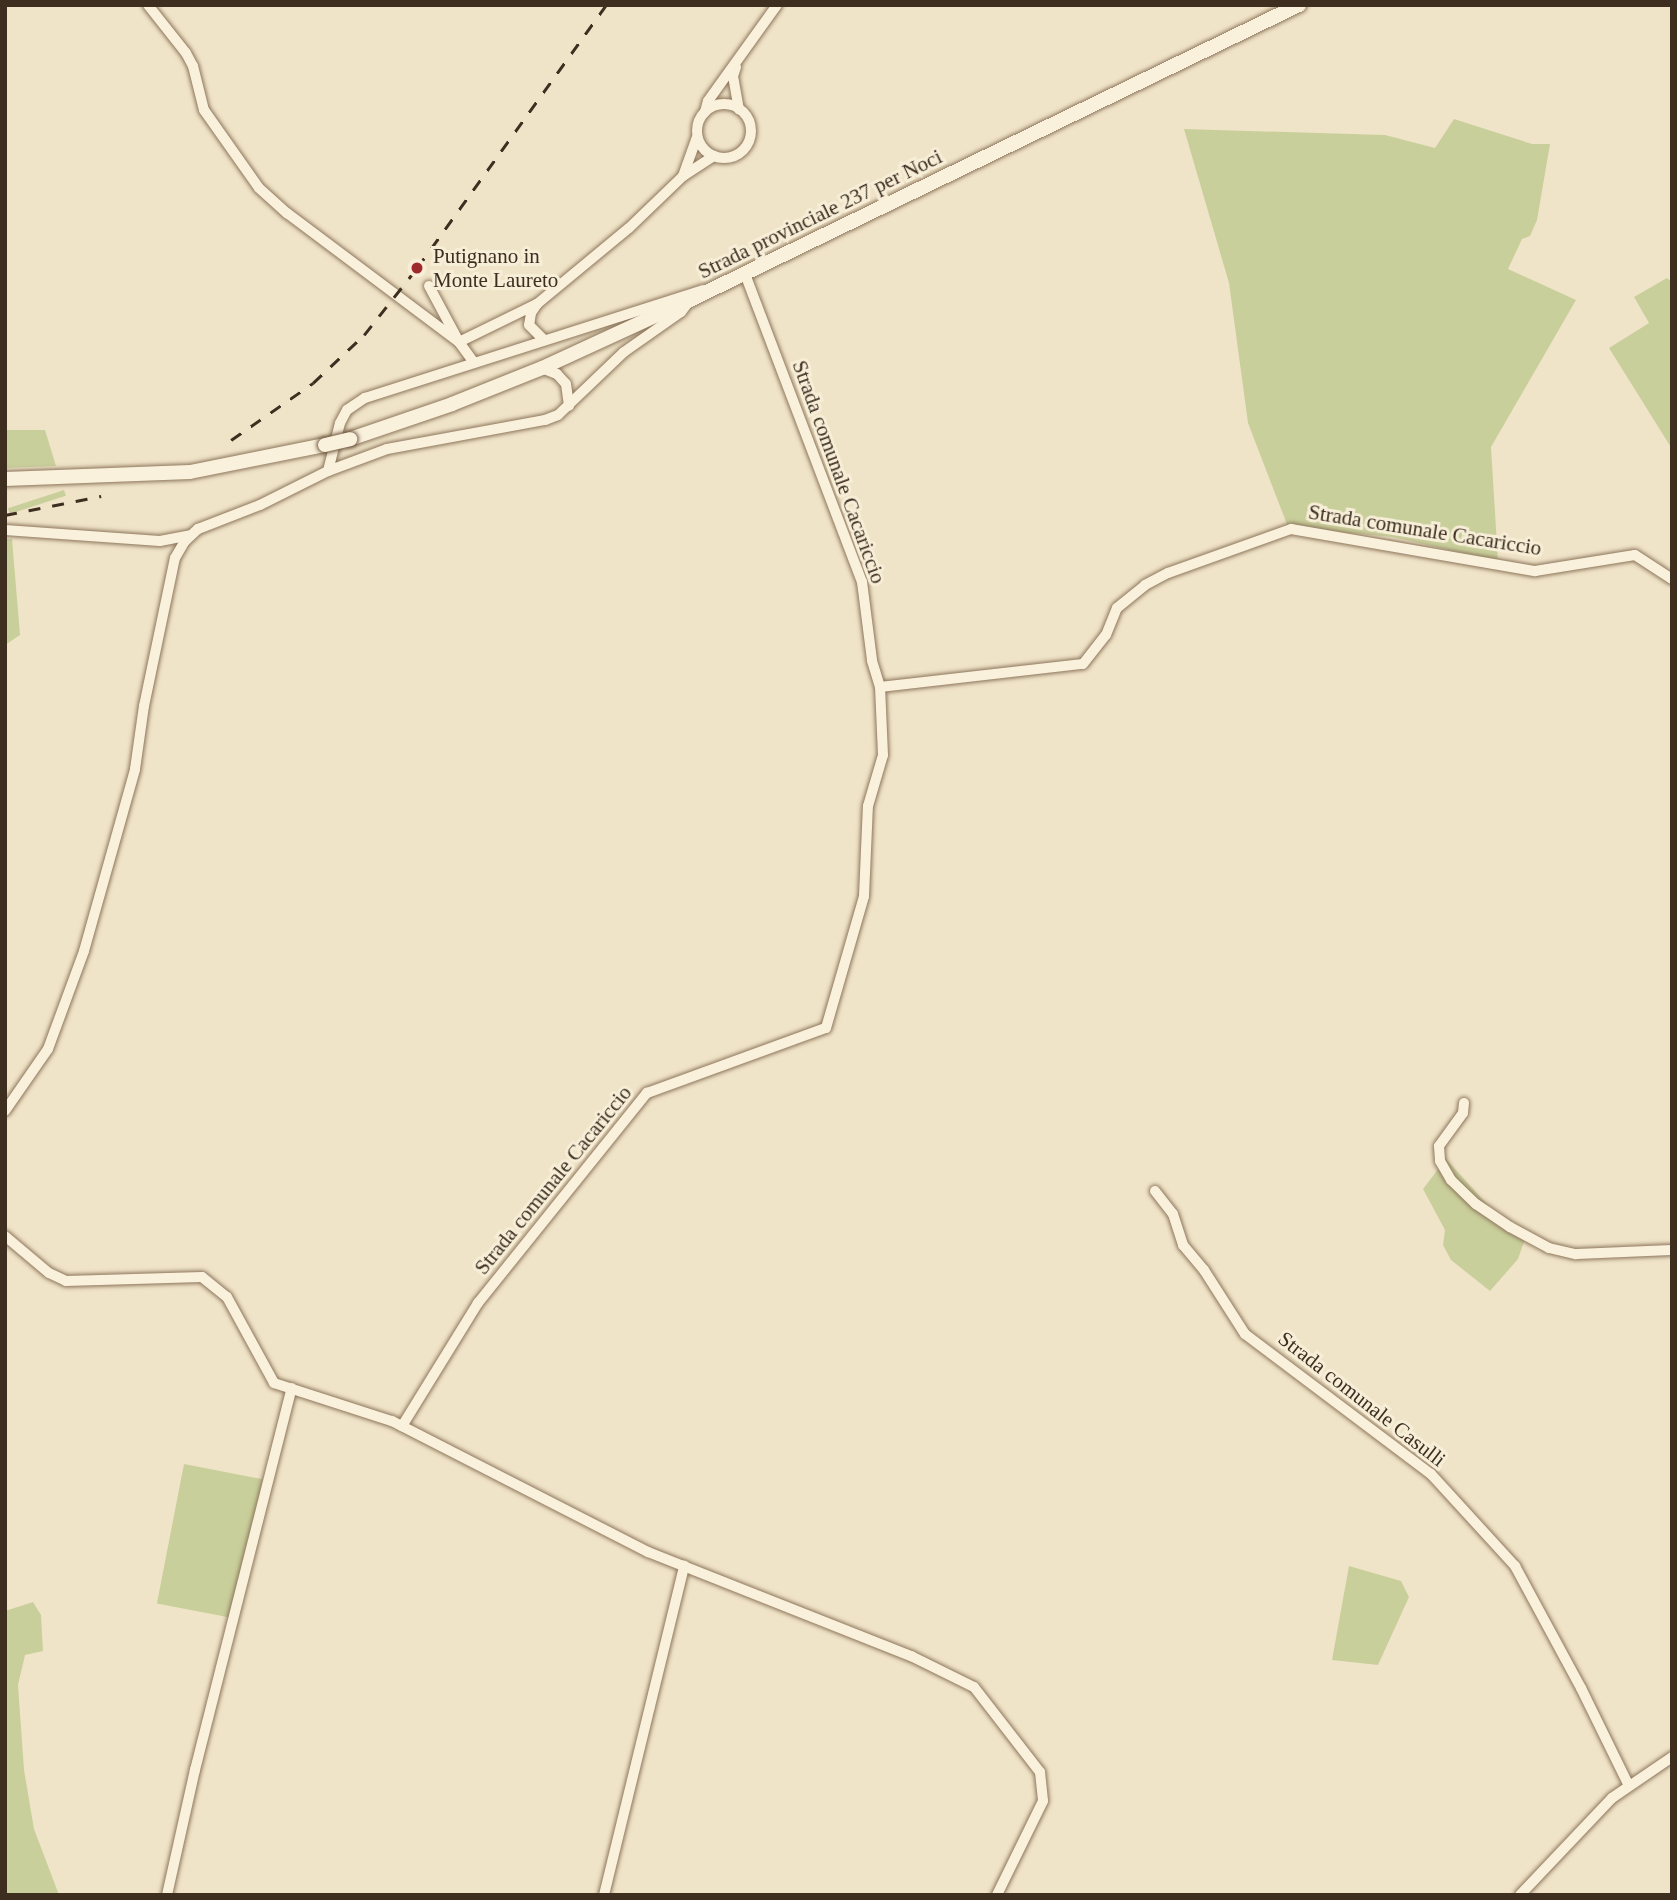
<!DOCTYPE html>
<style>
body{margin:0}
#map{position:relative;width:1677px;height:1900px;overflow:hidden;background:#f0e4c8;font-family:Georgia,serif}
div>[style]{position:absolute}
.green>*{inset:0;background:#c9cf9b;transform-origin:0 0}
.roads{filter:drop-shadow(0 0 2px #8d765c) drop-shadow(0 0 2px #8d765c)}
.street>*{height:10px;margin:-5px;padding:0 5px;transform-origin:5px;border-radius:5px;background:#faf1dc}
.street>.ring{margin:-5px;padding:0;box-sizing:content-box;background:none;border:10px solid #faf1dc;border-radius:50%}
.secondary>*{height:14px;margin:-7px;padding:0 7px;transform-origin:7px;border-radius:7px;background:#faf1dc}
.rail>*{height:2.5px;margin-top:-1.25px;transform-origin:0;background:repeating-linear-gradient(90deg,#3d2e20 0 12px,transparent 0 24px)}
.bridges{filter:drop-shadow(0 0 2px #6f573f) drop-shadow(0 0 2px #6f573f)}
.secondary-bridge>*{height:14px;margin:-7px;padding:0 7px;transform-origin:7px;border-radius:7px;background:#faf1dc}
.dots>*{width:19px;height:19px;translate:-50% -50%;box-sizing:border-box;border:4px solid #f7eed8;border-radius:50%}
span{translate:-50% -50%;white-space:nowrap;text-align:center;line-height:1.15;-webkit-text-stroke:6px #f7eed8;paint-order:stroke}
.street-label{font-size:21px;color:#3d2e20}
.poi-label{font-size:21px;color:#3d2e20}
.left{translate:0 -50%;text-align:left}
.frame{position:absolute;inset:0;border:7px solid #3d2e20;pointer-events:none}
</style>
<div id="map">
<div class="green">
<div style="clip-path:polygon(1454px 119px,1532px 144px,1550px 144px,1537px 220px,1530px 236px,1522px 239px,1508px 269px,1576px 300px,1491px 447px,1498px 561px,1392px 537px,1288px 527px,1248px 423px,1229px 283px,1184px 129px,1385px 135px,1435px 148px)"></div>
<div style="clip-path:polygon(1667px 278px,1672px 282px,1672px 449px,1609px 348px,1649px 323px,1634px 297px)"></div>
<div style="clip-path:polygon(5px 430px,45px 430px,56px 466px,5px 468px)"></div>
<div style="left:64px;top:490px;width:6px;height:59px;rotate:72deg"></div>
<div style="clip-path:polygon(5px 539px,12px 539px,20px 635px,5px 645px)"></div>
<div style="clip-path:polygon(1446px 1159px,1495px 1213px,1527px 1233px,1518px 1259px,1490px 1291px,1451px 1260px,1443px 1245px,1445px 1230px,1423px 1189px)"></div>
<div style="left:184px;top:1464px;width:81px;height:142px;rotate:11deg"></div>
<div style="clip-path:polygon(1349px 1566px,1401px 1581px,1409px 1597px,1378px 1665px,1332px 1660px)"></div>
<div style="clip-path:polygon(33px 1602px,41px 1615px,43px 1651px,25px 1655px,18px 1685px,24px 1770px,34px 1829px,59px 1895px,5px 1895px,5px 1611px)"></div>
</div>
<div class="roads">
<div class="street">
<div style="left:148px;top:5px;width:61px;rotate:51.6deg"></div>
<div style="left:186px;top:53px;width:15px;rotate:62deg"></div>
<div style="left:193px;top:66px;width:45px;rotate:76deg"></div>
<div style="left:204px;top:110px;width:95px;rotate:54.8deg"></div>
<div style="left:259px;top:188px;width:38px;rotate:42deg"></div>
<div style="left:287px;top:213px;width:215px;rotate:36.9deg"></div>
<div style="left:459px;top:342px;width:24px;rotate:54deg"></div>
<div style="left:736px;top:67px;width:9px;rotate:108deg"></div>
<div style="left:733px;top:76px;width:34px;rotate:80deg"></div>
<div class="ring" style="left:697px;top:104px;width:44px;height:44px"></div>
<div style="left:705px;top:112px;width:11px;rotate:-75deg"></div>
<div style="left:708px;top:101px;width:118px;rotate:-54.3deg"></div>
<div style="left:683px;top:176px;width:41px;rotate:-70.3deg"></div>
<div style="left:429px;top:286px;width:64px;rotate:61.8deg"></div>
<div style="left:459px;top:342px;width:87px;rotate:-26deg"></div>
<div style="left:537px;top:304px;width:119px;rotate:-39.6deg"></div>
<div style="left:629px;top:228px;width:75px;rotate:-43.9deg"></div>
<div style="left:683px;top:176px;width:37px;rotate:-33deg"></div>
<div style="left:537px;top:304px;width:11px;rotate:124deg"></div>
<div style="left:531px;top:313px;width:12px;rotate:99deg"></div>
<div style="left:529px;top:325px;width:21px;rotate:45deg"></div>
<div style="left:542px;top:368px;width:16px;rotate:22deg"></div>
<div style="left:557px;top:374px;width:13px;rotate:48deg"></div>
<div style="left:566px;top:384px;width:22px;rotate:82deg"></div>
<div style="left:328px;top:471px;width:49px;rotate:-76deg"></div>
<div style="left:340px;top:423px;width:15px;rotate:-62deg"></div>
<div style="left:347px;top:410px;width:22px;rotate:-34deg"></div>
<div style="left:365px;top:398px;width:355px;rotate:-17.7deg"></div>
<div style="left:5px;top:530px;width:155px;rotate:4.1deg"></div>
<div style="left:160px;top:541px;width:31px;rotate:-11deg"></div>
<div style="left:880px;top:687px;width:204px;rotate:-6.5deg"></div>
<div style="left:1083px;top:664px;width:37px;rotate:-52deg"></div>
<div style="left:1106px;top:635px;width:29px;rotate:-68deg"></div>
<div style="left:1117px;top:608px;width:36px;rotate:-39deg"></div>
<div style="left:1145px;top:585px;width:26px;rotate:-28deg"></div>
<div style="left:1168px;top:573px;width:131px;rotate:-19.7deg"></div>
<div style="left:1291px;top:529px;width:248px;rotate:9.8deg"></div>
<div style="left:1535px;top:571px;width:101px;rotate:-9.1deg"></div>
<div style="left:1635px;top:555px;width:44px;rotate:33deg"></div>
<div style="left:1464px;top:1103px;width:10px;rotate:96deg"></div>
<div style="left:1463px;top:1113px;width:41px;rotate:126deg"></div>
<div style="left:1439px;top:1146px;width:15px;rotate:86deg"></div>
<div style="left:1440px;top:1161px;width:22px;rotate:60deg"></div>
<div style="left:1451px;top:1180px;width:35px;rotate:44deg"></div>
<div style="left:1476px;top:1204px;width:41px;rotate:34.1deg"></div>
<div style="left:1510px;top:1227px;width:44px;rotate:28.3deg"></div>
<div style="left:1549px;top:1248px;width:28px;rotate:13deg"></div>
<div style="left:1576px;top:1254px;width:96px;rotate:-2.4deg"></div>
<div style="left:5px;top:1111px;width:75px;rotate:-55.3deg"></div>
<div style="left:48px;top:1049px;width:104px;rotate:-69.8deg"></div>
<div style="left:84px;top:951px;width:189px;rotate:-74.3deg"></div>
<div style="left:135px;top:769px;width:64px;rotate:-81.9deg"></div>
<div style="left:144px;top:706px;width:151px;rotate:-78.2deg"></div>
<div style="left:175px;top:558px;width:20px;rotate:-60deg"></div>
<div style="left:185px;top:541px;width:18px;rotate:-43deg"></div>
<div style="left:198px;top:529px;width:66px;rotate:-21.2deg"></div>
<div style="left:260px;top:505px;width:76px;rotate:-26.6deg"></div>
<div style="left:328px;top:471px;width:63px;rotate:-20.4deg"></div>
<div style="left:387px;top:449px;width:161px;rotate:-10.4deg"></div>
<div style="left:545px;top:420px;width:14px;rotate:-21deg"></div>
<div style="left:558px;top:415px;width:91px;rotate:-43.7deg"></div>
<div style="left:624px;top:352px;width:70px;rotate:-35.1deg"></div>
<div style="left:681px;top:312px;width:15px;rotate:-53deg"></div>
<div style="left:1155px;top:1191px;width:29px;rotate:52deg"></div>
<div style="left:1173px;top:1214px;width:33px;rotate:72deg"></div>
<div style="left:1183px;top:1245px;width:33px;rotate:50deg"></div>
<div style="left:1204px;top:1270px;width:76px;rotate:57.4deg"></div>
<div style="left:1245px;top:1334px;width:233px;rotate:37deg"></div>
<div style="left:1431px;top:1474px;width:125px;rotate:47.6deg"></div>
<div style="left:1515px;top:1566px;width:139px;rotate:61.6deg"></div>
<div style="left:1581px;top:1688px;width:109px;rotate:63.9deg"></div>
<div style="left:5px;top:1236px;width:57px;rotate:40.1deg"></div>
<div style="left:49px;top:1273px;width:19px;rotate:25deg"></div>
<div style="left:66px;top:1281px;width:136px;rotate:-1.7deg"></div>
<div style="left:202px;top:1277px;width:32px;rotate:39deg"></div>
<div style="left:227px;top:1297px;width:98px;rotate:61.3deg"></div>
<div style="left:274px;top:1383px;width:124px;rotate:17.9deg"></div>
<div style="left:392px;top:1421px;width:288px;rotate:27.1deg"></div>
<div style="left:648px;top:1552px;width:283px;rotate:21.6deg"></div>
<div style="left:911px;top:1656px;width:70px;rotate:26.2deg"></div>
<div style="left:974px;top:1687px;width:108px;rotate:52.2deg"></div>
<div style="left:1040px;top:1772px;width:29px;rotate:84deg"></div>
<div style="left:1043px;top:1801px;width:105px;rotate:116.1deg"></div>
<div style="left:402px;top:1426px;width:145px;rotate:-58.3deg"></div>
<div style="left:478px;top:1303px;width:270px;rotate:-51.2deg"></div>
<div style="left:647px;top:1093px;width:190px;rotate:-20deg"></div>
<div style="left:826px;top:1028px;width:137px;rotate:-73.9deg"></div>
<div style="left:864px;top:896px;width:90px;rotate:-87.5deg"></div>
<div style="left:868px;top:806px;width:53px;rotate:-73.6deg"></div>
<div style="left:883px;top:755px;width:68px;rotate:-92.5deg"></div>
<div style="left:880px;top:687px;width:28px;rotate:-107deg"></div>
<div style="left:872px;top:660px;width:79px;rotate:-97.3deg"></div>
<div style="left:862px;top:582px;width:329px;rotate:-110.8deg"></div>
<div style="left:167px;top:1895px;width:128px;rotate:-77.4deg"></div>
<div style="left:195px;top:1770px;width:394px;rotate:-75.8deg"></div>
<div style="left:604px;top:1895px;width:339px;rotate:-76.3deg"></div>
<div style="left:1520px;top:1895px;width:134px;rotate:-46.5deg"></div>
<div style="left:1612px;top:1798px;width:73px;rotate:-34.3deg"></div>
</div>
<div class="secondary">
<div style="left:350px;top:439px;width:108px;rotate:-18.9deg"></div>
<div style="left:452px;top:404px;width:97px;rotate:-21.8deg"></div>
<div style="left:542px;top:368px;width:163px;rotate:-24.7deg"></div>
<div style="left:690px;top:300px;width:677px;rotate:-25.85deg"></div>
<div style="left:5px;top:479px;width:185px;rotate:-2.2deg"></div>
<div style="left:190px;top:472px;width:138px;rotate:-11.3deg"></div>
</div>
</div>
<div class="rail">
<div style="left:231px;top:440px;width:100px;rotate:-34.8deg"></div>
<div style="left:313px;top:383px;width:70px;rotate:-43.3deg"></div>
<div style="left:364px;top:335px;width:85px;rotate:-51.7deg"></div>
<div style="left:417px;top:268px;width:324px;rotate:-54.3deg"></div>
<div style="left:5px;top:515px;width:98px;rotate:-11.2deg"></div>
</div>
<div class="bridges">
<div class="secondary-bridge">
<div style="left:325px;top:445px;width:26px;rotate:-13deg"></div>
</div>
</div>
<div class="dots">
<div style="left:417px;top:268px;background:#9e2a2b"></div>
</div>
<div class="street-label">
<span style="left:820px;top:214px;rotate:-26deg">Strada provinciale 237 per Noci</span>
<span style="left:839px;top:472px;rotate:70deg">Strada comunale Cacariccio</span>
<span style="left:1425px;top:530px;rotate:9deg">Strada comunale Cacariccio</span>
<span style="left:553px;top:1180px;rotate:-51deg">Strada comunale Cacariccio</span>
<span style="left:1362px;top:1399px;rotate:38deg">Strada comunale Casulli</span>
</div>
<div class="poi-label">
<span class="left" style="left:433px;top:268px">Putignano in<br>Monte Laureto</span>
</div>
<div class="frame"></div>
</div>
